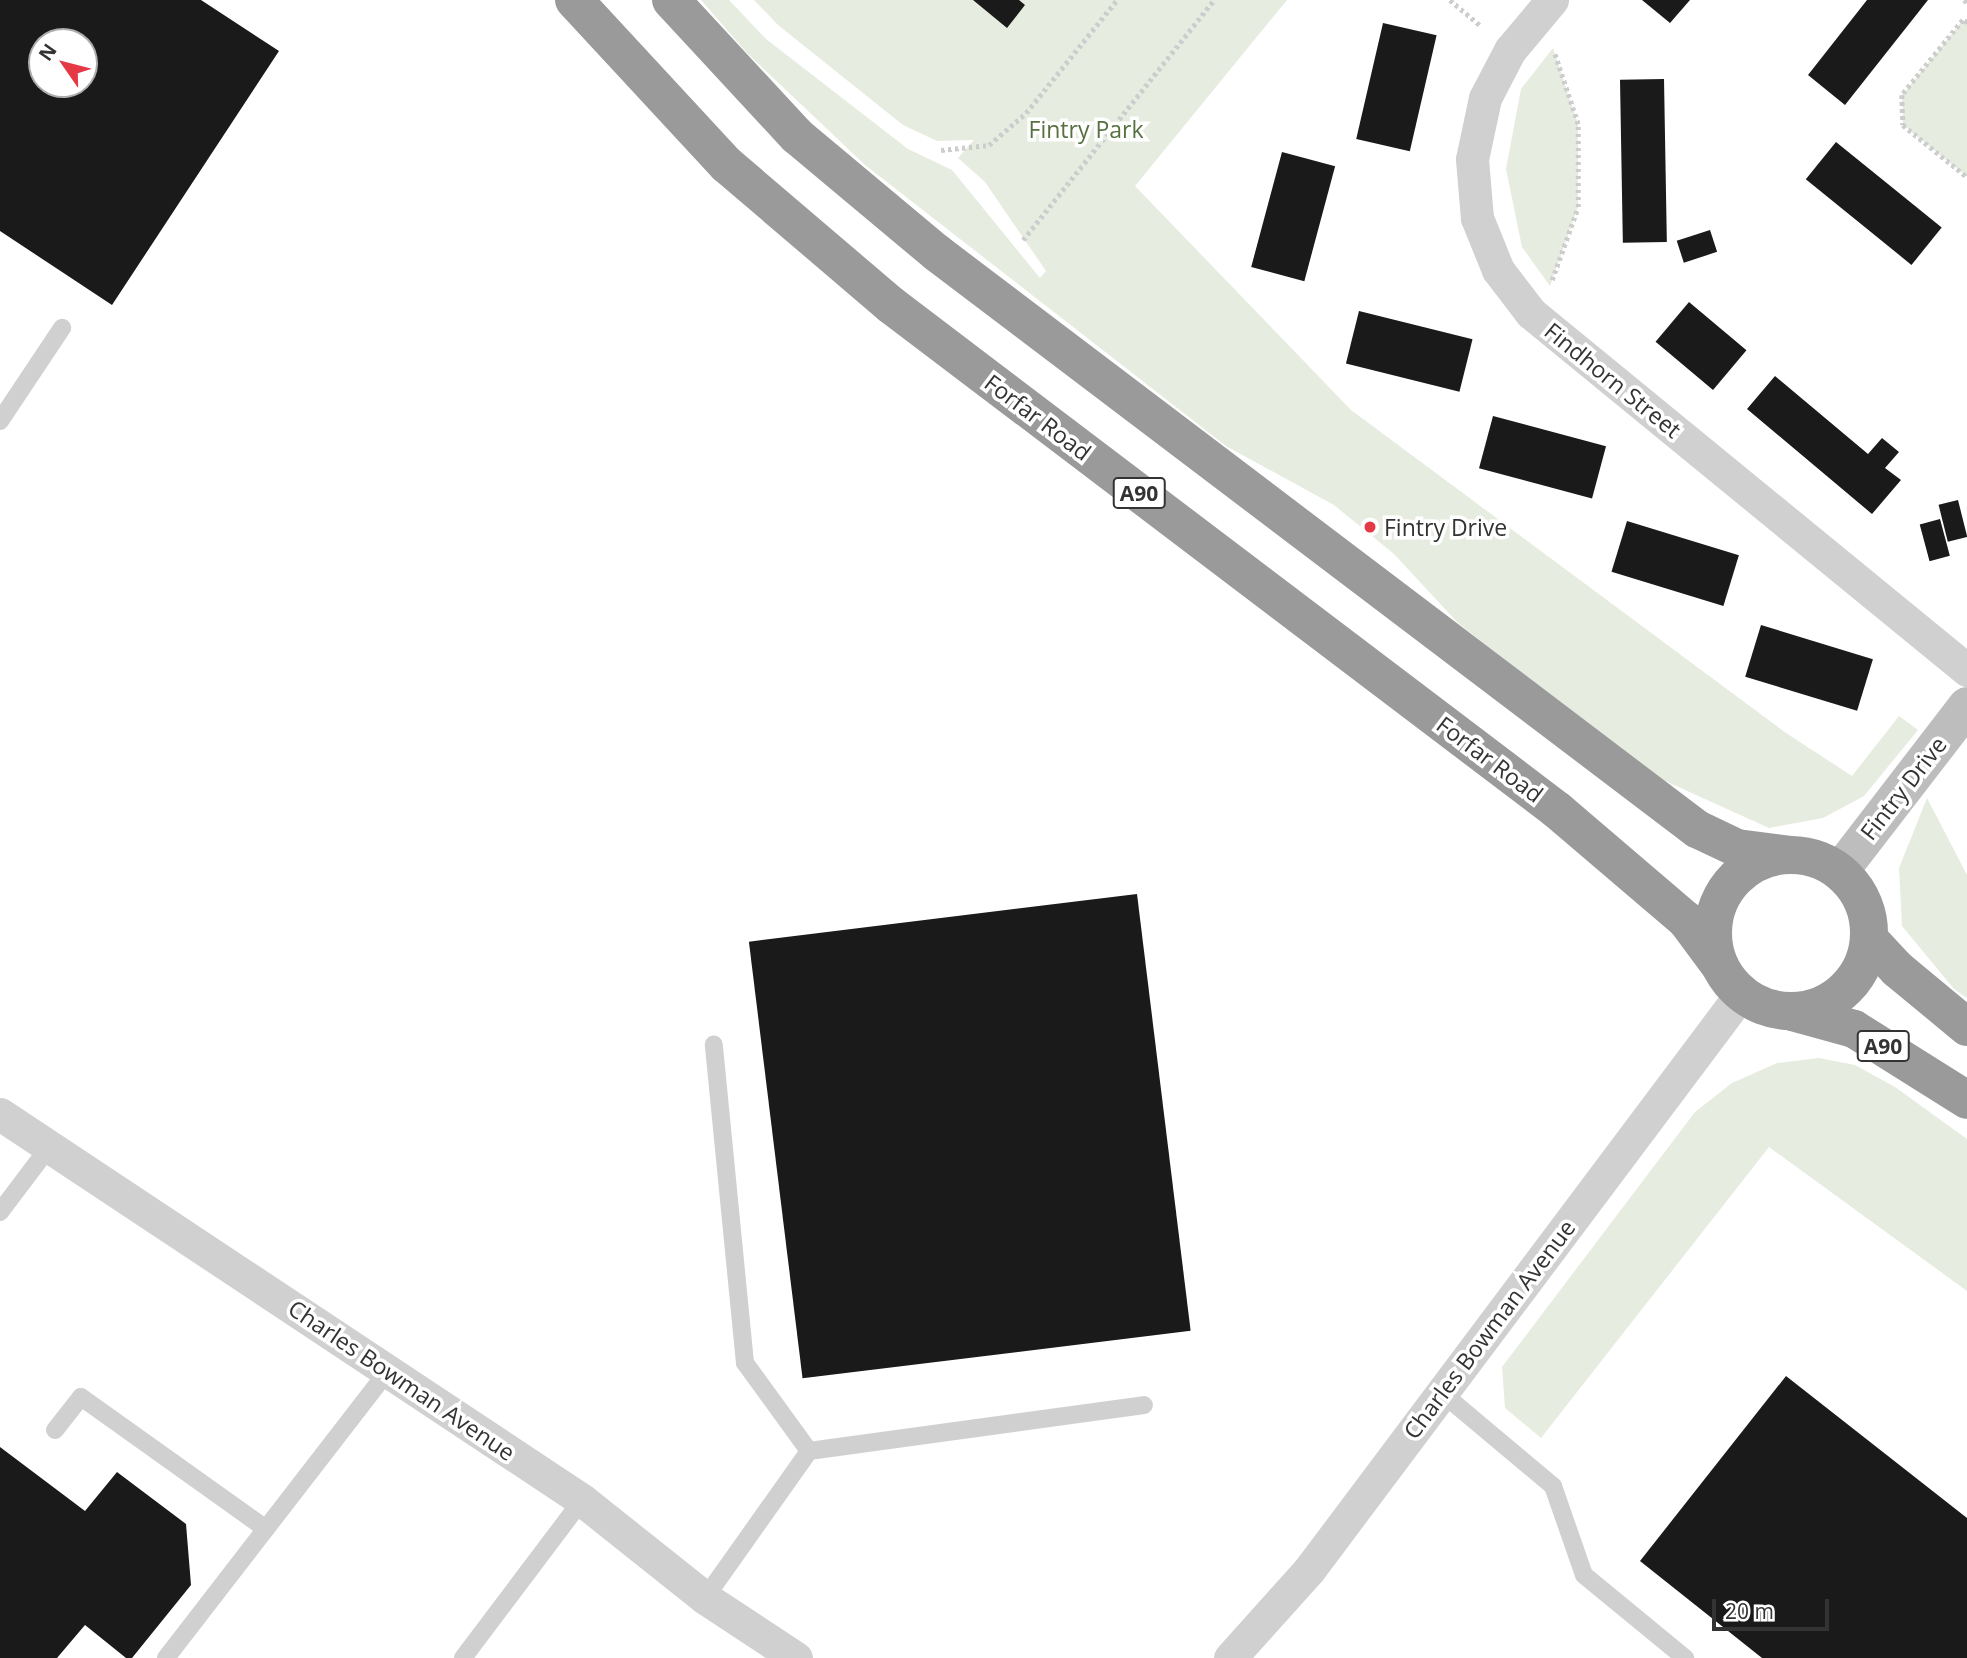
<!DOCTYPE html>
<style>
body{margin:0}
#map{position:relative;width:1967px;height:1658px;overflow:hidden;background:#fff;font-family:"Open Sans",sans-serif}
div>[style]{position:absolute}
.green>*{inset:0;background:#e6ecdf}
.building>*{inset:0;background:#1a1a1a;transform-origin:0 0}
.path>*{height:4.5px;margin-top:-2.25px;transform-origin:0;background:repeating-linear-gradient(90deg,#cdcdcd 0 3.5px,transparent 0 7px)}
.lane>*{height:18px;margin:-9px;padding:0 9px;transform-origin:9px;border-radius:9px;background:#d0d0d0}
.street>*{height:33px;margin:-16.5px;padding:0 16.5px;transform-origin:16.5px;border-radius:16.5px;background:#d0d0d0}
.secondary>*{height:38px;margin:-19px;padding:0 19px;transform-origin:19px;border-radius:19px;background:#bdbdbd}
.highway>*{height:38px;margin:-19px;padding:0 19px;transform-origin:19px;border-radius:19px;background:#9a9a9a}
.highway>.ring{margin:-19px;padding:0;box-sizing:content-box;background:none;border:38px solid #9a9a9a;border-radius:50%}
.dots>*{width:19px;height:19px;translate:-50% -50%;box-sizing:border-box;border:4px solid #fff;border-radius:50%}
span{translate:-50% -50%;white-space:nowrap;text-align:center;line-height:1.15;-webkit-text-stroke:7px #fff;paint-order:stroke}
.shield-label span{padding:2px 5px;background:#fff;border:2px solid;border-radius:5px;-webkit-text-stroke-width:0}
.shield-label{font-size:21px;color:#333;font-weight:700}
.park-label{font-size:23px;color:#56703f}
.street-label{font-size:23px;color:#333}
.poi-label{font-size:23px;color:#333}
.left{translate:0 -50%;text-align:left}
.north{position:absolute;left:28px;top:28px;width:70px;height:70px;box-sizing:border-box;background:#fff;border:2px solid #adadad;border-radius:50%;rotate:305deg;font-size:19px;font-weight:700;line-height:28px;text-align:center;color:#333}
.north::after{content:'';display:block;margin:auto;width:24px;height:32px;background:#e63946;clip-path:polygon(50% 0,100% 100%,50% 72%,0 100%)}
.scale{position:absolute;left:1712px;top:1599px;width:117px;height:32px;box-sizing:border-box;border:4px solid #333;border-top:0;padding-left:9px;font-size:21px;line-height:24px;white-space:nowrap;color:#333;-webkit-text-stroke:5px #fff;paint-order:stroke}
</style>
<div id="map">
<div class="green">
<div style="clip-path:polygon(701px 0,729px 0,766px 39px,908px 149px,952px 170px,1040px 278px,1046px 271px,985px 182px,958px 158px,974px 140px,937px 141px,903px 125px,778px 25px,754px 0,1287px 0,1135px 186px,1351px 410px,1786px 733px,1852px 776px,1899px 716px,1918px 730px,1864px 796px,1823px 818px,1769px 828px,1652px 775px,1458px 623px,1394px 554px,1334px 505px,1226px 446px,865px 165px,747px 53px)"></div>
<div style="clip-path:polygon(1963px 20px,1967px 23px,1967px 177px,1903px 125px,1902px 95px)"></div>
<div style="clip-path:polygon(1553px 48px,1578px 124px,1578px 207px,1550px 286px,1522px 247px,1506px 169px,1521px 89px)"></div>
<div style="clip-path:polygon(1927px 798px,1967px 875px,1967px 998px,1954px 989px,1902px 926px,1899px 868px)"></div>
<div style="clip-path:polygon(1819px 1058px,1855px 1065px,1895px 1087px,1967px 1139px,1967px 1291px,1769px 1147px,1541px 1438px,1505px 1408px,1502px 1367px,1695px 1112px,1732px 1083px,1777px 1063px)"></div>
</div>
<div class="building">
<div style="clip-path:polygon(evenodd,0 0,201px 0,279px 51px,112px 305px,0 231px,0 0,42px 42px,84px 42px,84px 84px,42px 84px,42px 42px)"></div>
<div style="clip-path:polygon(973px 0,1019px 0,1025px 5px,1007px 28px)"></div>
<div style="clip-path:polygon(1642px 0,1690px 0,1670px 23px)"></div>
<div style="clip-path:polygon(1867px 0,1928px 0,1845px 105px,1808px 75px)"></div>
<div style="left:1383px;top:23px;width:55px;height:119px;rotate:13deg"></div>
<div style="left:1664px;top:79px;width:163px;height:44px;rotate:89deg"></div>
<div style="left:1836px;top:142px;width:136px;height:48px;rotate:39deg"></div>
<div style="left:1282px;top:152px;width:55px;height:119px;rotate:15deg"></div>
<div style="left:1710px;top:230px;width:23px;height:35px;rotate:72deg"></div>
<div style="left:1689px;top:302px;width:75px;height:52px;rotate:40deg"></div>
<div style="left:1359px;top:311px;width:117px;height:54px;rotate:14deg"></div>
<div style="clip-path:polygon(1775px 376px,1868px 454px,1882px 438px,1899px 452px,1885px 468px,1901px 480px,1872px 514px,1747px 409px)"></div>
<div style="left:1493px;top:416px;width:117px;height:54px;rotate:15deg"></div>
<div style="left:1958px;top:500px;width:38px;height:20px;rotate:76deg"></div>
<div style="left:1940px;top:519px;width:38px;height:21px;rotate:75deg"></div>
<div style="left:1627px;top:521px;width:117px;height:53px;rotate:17deg"></div>
<div style="left:1761px;top:625px;width:117px;height:54px;rotate:17deg"></div>
<div style="left:1137px;top:894px;width:440px;height:391px;rotate:83deg"></div>
<div style="clip-path:polygon(1786px 1376px,1967px 1518px,1967px 1658px,1762px 1658px,1640px 1561px)"></div>
<div style="clip-path:polygon(0 1447px,85px 1511px,117px 1472px,186px 1524px,191px 1585px,132px 1658px,126px 1658px,85px 1625px,57px 1658px,0 1658px)"></div>
</div>
<div class="path">
<div style="left:1450px;top:0;width:40px;rotate:40deg"></div>
<div style="left:1964px;top:0;width:4px;rotate:34deg"></div>
<div style="left:1967px;top:23px;width:5px;rotate:-143deg"></div>
<div style="left:1963px;top:20px;width:97px;rotate:129.1deg"></div>
<div style="left:1902px;top:95px;width:30px;rotate:88deg"></div>
<div style="left:1903px;top:125px;width:82px;rotate:39.1deg"></div>
<div style="left:941px;top:150px;width:48px;rotate:-5.9deg"></div>
<div style="left:989px;top:145px;width:49px;rotate:-40.9deg"></div>
<div style="left:1026px;top:113px;width:145px;rotate:-51.2deg"></div>
<div style="left:1023px;top:240px;width:307px;rotate:-51.5deg"></div>
<div style="left:1552px;top:280px;width:77px;rotate:-70.4deg"></div>
<div style="left:1578px;top:207px;width:83px;rotate:-90deg"></div>
<div style="left:1578px;top:124px;width:76px;rotate:-108.4deg"></div>
</div>
<div class="lane">
<div style="left:0;top:421px;width:112px;rotate:-56.3deg"></div>
<div style="left:0;top:1212px;width:83px;rotate:-52.9deg"></div>
<div style="left:1442px;top:1393px;width:145px;rotate:40deg"></div>
<div style="left:1553px;top:1486px;width:94px;rotate:70.8deg"></div>
<div style="left:1584px;top:1575px;width:131px;rotate:39.4deg"></div>
<div style="left:55px;top:1430px;width:42px;rotate:-51.8deg"></div>
<div style="left:81px;top:1397px;width:227px;rotate:35.5deg"></div>
<div style="left:809px;top:1451px;width:338px;rotate:-7.8deg"></div>
<div style="left:705px;top:1598px;width:180px;rotate:-54.7deg"></div>
<div style="left:809px;top:1451px;width:109px;rotate:-126deg"></div>
<div style="left:745px;top:1363px;width:320px;rotate:-95.6deg"></div>
<div style="left:166px;top:1658px;width:363px;rotate:-52.3deg"></div>
<div style="left:463px;top:1658px;width:198px;rotate:-53deg"></div>
</div>
<div class="street">
<div style="left:1552px;top:0;width:65px;rotate:130deg"></div>
<div style="left:1510px;top:50px;width:54px;rotate:117.5deg"></div>
<div style="left:1485px;top:98px;width:62px;rotate:102deg"></div>
<div style="left:1472px;top:159px;width:59px;rotate:85.2deg"></div>
<div style="left:1477px;top:218px;width:56px;rotate:68deg"></div>
<div style="left:1498px;top:270px;width:54px;rotate:52.5deg"></div>
<div style="left:1531px;top:313px;width:564px;rotate:39.31deg"></div>
<div style="left:0;top:1114px;width:698px;rotate:33.55deg"></div>
<div style="left:582px;top:1500px;width:157px;rotate:38.5deg"></div>
<div style="left:705px;top:1598px;width:109px;rotate:33.4deg"></div>
<div style="left:1230px;top:1658px;width:118px;rotate:-48.1deg"></div>
<div style="left:1309px;top:1570px;width:720px;rotate:-53.13deg"></div>
</div>
<div class="secondary">
<div style="left:1840px;top:871px;width:208px;rotate:-52.4deg"></div>
</div>
<div class="highway">
<div style="left:574px;top:0;width:225px;rotate:47.2deg"></div>
<div style="left:727px;top:165px;width:216px;rotate:40.5deg"></div>
<div style="left:891px;top:305px;width:836px;rotate:37.17deg"></div>
<div style="left:1557px;top:810px;width:170px;rotate:40.5deg"></div>
<div style="left:1686px;top:920px;width:57px;rotate:53.5deg"></div>
<div style="left:671px;top:0;width:185px;rotate:47.2deg"></div>
<div style="left:797px;top:136px;width:182px;rotate:39.9deg"></div>
<div style="left:937px;top:253px;width:954px;rotate:37.16deg"></div>
<div style="left:1697px;top:829px;width:44px;rotate:25.4deg"></div>
<div style="left:1737px;top:848px;width:53px;rotate:7.5deg"></div>
<div class="ring" style="left:1713px;top:855px;width:118px;height:118px"></div>
<div style="left:1870px;top:940px;width:40px;rotate:47deg"></div>
<div style="left:1897px;top:969px;width:91px;rotate:39.6deg"></div>
<div style="left:1792px;top:1012px;width:64px;rotate:15.3deg"></div>
<div style="left:1854px;top:1029px;width:133px;rotate:32.1deg"></div>
</div>
<div class="dots">
<div style="left:1370px;top:527px;background:#e63946"></div>
</div>
<div class="shield-label">
<span style="left:1139px;top:493px">A90</span>
<span style="left:1883px;top:1046px">A90</span>
</div>
<div class="park-label">
<span style="left:1086px;top:129px">Fintry Park</span>
</div>
<div class="street-label">
<span style="left:1613px;top:380px;rotate:39deg">Findhorn Street</span>
<span style="left:1038px;top:417px;rotate:37deg">Forfar Road</span>
<span style="left:1490px;top:759px;rotate:37deg">Forfar Road</span>
<span style="left:1903px;top:788px;rotate:-52deg">Fintry Drive</span>
<span style="left:1489px;top:1329px;rotate:-53deg">Charles Bowman Avenue</span>
<span style="left:402px;top:1380px;rotate:34deg">Charles Bowman Avenue</span>
</div>
<div class="poi-label">
<span class="left" style="left:1384px;top:527px">Fintry Drive</span>
</div>
<div class="north">N</div>
<div class="scale">20 m</div>
</div>
